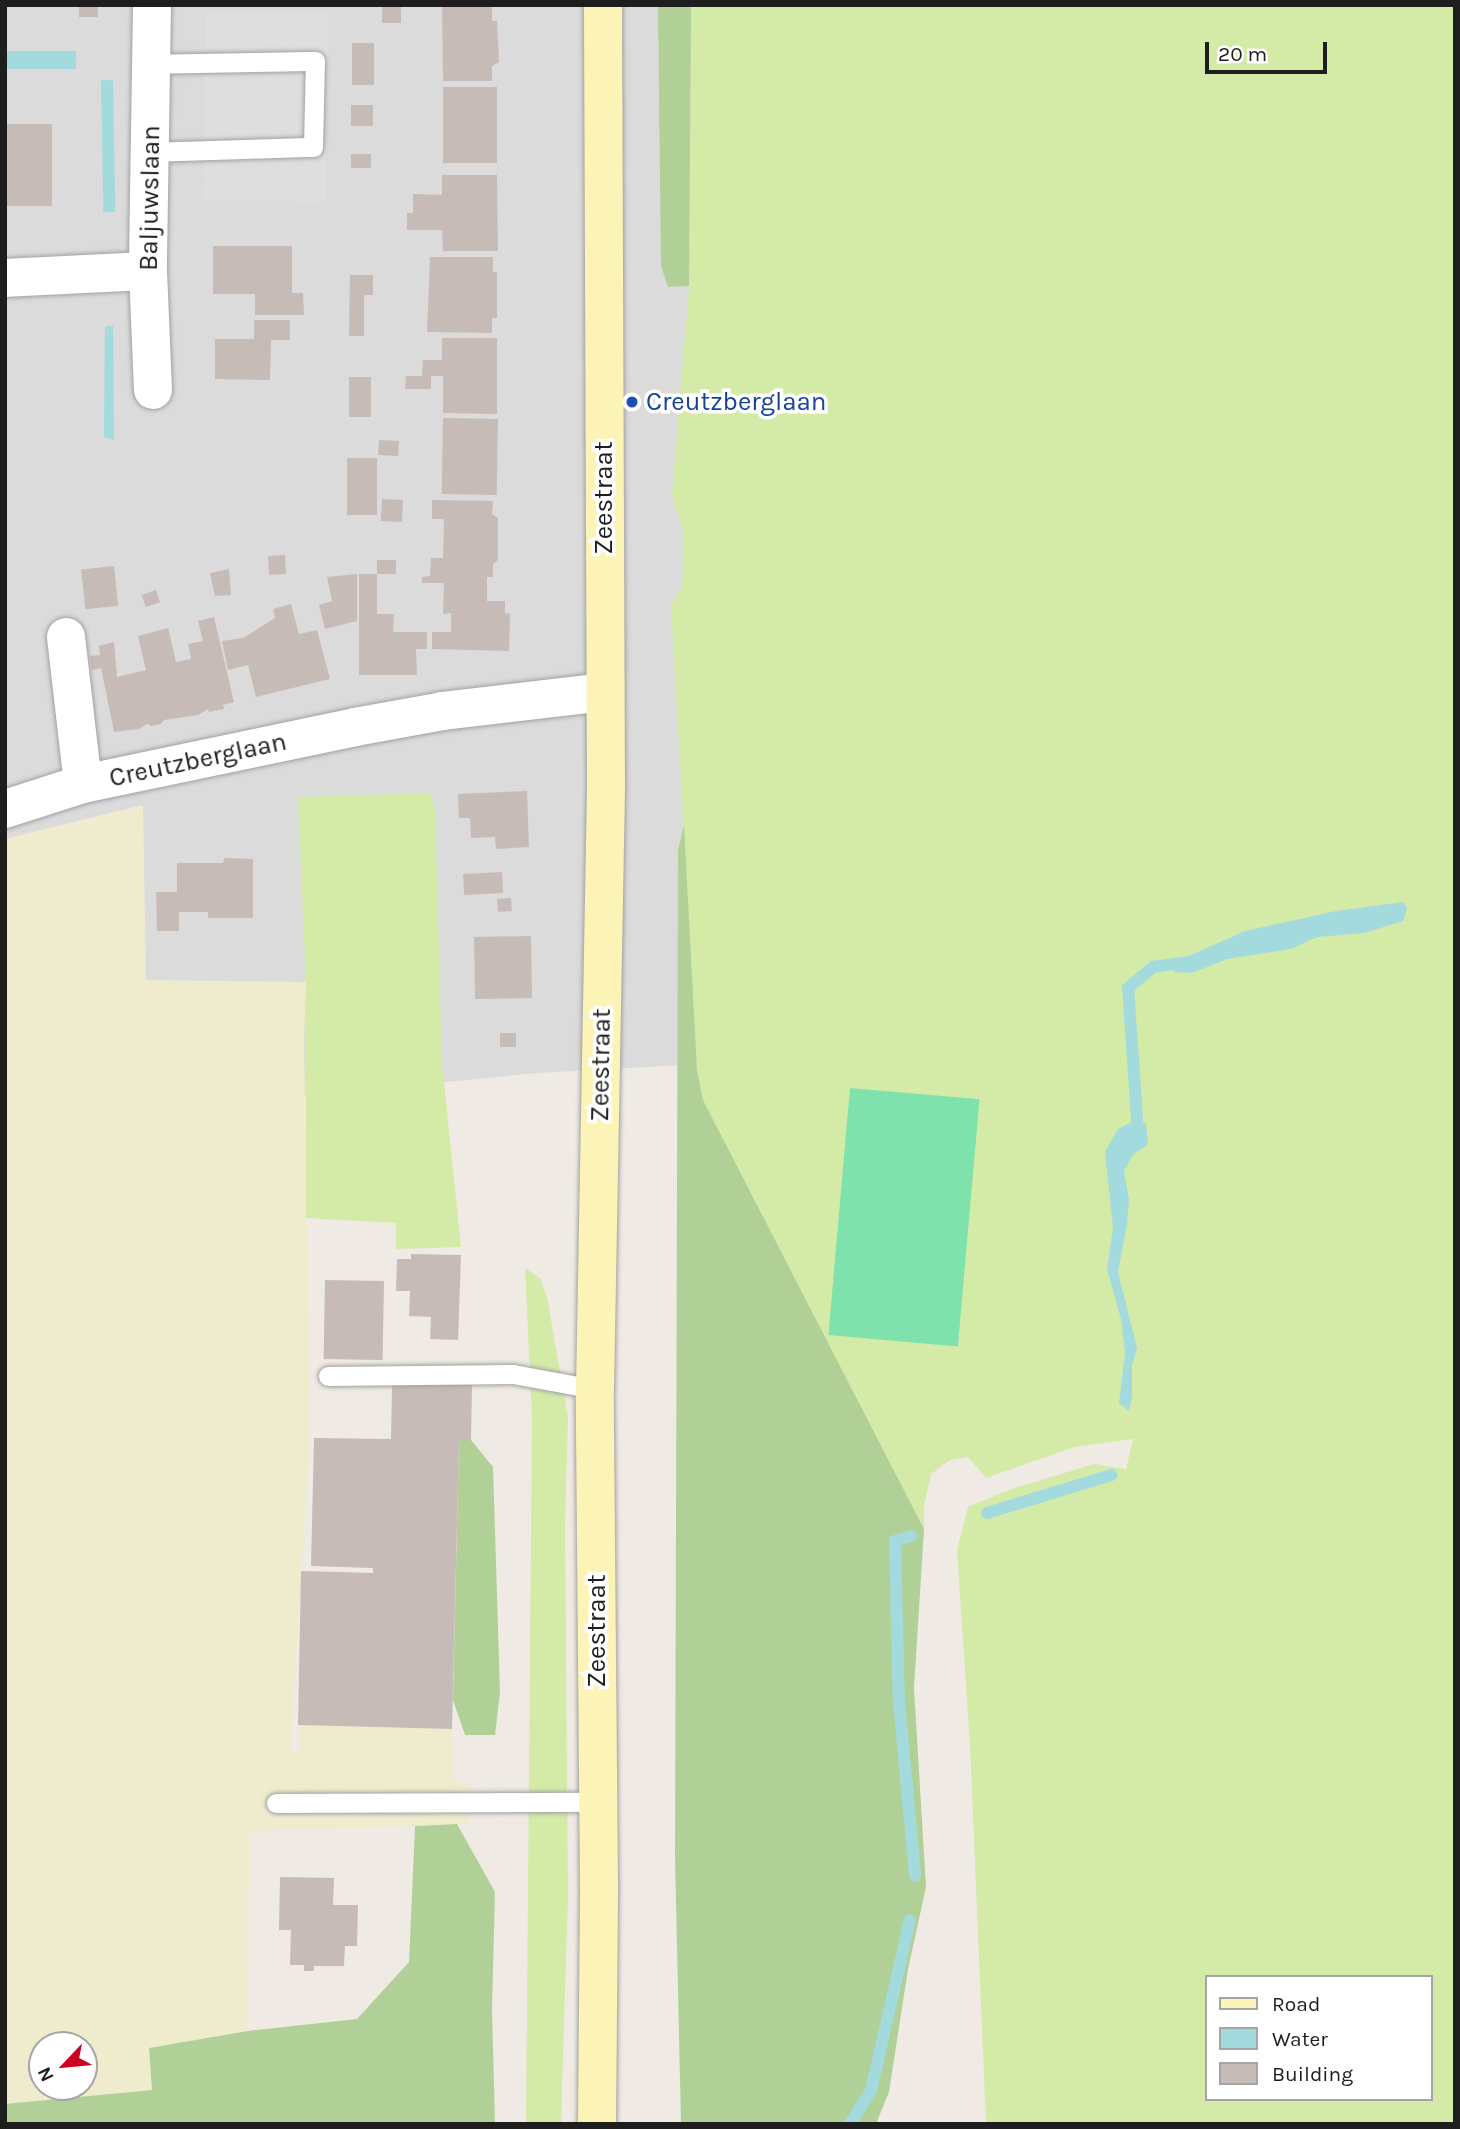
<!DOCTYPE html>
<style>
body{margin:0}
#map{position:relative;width:1460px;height:2129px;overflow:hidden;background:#efeae4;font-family:Karla,sans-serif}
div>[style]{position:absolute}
.residential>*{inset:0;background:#dcdbdb}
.farmland>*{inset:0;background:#efecce}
.grass>*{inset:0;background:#d4eba8}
.forest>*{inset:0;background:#b1d097}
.pitch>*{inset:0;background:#7fe1ac;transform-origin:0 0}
.parking>*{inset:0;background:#dedede;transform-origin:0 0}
.water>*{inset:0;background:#a2dade;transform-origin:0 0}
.stream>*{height:12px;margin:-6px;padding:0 6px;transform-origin:6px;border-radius:6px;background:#a2dade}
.building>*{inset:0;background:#c7bbb7;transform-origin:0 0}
.roads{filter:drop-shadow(0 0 2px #a2a2a2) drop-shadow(0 0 2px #a2a2a2)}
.lane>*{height:19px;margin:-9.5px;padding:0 9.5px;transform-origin:9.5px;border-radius:9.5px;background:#fff}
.street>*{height:38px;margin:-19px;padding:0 19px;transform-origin:19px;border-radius:19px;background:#fff}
.secondary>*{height:38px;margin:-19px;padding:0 19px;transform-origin:19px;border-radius:19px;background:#fbf4b6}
.dots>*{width:19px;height:19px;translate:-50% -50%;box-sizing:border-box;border:4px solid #fff;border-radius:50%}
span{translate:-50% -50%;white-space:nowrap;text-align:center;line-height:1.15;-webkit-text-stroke:7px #fff;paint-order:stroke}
.street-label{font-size:26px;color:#1e1e1e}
.transit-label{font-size:26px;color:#164399}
.left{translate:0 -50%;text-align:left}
.frame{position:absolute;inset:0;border:7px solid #1e1e1e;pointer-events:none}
.legend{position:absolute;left:1205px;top:1975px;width:228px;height:126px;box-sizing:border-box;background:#fff;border:2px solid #a5a5a5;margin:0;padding:9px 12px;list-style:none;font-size:21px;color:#1e1e1e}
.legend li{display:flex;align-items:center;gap:14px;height:35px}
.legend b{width:35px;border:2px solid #a5a5a5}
.north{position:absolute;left:28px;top:2031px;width:70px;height:70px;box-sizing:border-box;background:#fff;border:2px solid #a5a5a5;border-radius:50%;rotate:244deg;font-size:19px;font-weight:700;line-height:28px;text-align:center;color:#1e1e1e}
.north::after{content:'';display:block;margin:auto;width:24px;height:32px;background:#cc0020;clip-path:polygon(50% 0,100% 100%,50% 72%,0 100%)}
.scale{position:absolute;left:1205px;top:42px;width:122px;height:32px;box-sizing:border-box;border:4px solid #1e1e1e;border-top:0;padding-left:9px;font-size:21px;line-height:24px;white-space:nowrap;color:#1e1e1e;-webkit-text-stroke:5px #fff;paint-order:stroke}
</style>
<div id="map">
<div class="residential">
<div style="clip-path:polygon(5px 5px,821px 5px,772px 1060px,537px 1073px,5px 1125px)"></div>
</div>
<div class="farmland">
<div style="clip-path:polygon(evenodd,143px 805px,146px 980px,306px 982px,304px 1039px,310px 1438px,290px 1751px,300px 1752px,298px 1725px,452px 1729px,453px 1781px,472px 1784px,469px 1824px,249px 1831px,248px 2031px,150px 2048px,152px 2090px,5px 2104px,5px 839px,143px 805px,42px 2045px,84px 2045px,84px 2087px,42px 2087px,42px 2045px)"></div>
</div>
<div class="grass">
<div style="clip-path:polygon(evenodd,691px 5px,1455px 5px,1455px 2124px,986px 2124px,970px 1745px,957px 1550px,968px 1507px,1011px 1489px,1094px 1464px,1126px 1469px,1133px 1439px,1074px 1447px,986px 1478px,968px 1457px,950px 1460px,931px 1474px,924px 1506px,924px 1529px,703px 1100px,697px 1070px,671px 603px,682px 588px,684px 533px,672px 496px,689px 286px,691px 5px,1206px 1977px,1430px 1977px,1430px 2099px,1206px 2099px,1206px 1977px)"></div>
<div style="clip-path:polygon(430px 793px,435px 809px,442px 1063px,461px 1247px,396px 1249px,396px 1223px,306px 1218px,306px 982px,298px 797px)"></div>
<div style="clip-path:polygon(525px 1268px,540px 1278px,547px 1297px,568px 1417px,565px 1525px,568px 1897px,561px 2124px,526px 2124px,532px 1417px)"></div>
</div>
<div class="forest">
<div style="clip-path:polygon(658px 5px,691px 5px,689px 286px,668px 287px,661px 266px)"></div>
<div style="clip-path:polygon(684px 825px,697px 1070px,703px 1100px,924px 1529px,914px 1688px,926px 1887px,908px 1969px,889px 2092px,876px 2124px,681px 2124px,675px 1857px,678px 850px)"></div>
<div style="clip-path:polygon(459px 1440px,471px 1440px,493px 1467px,500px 1692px,495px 1735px,465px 1735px,453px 1700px)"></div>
<div style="clip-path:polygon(457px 1824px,495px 1892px,492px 2009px,495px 2124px,5px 2124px,5px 2104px,152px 2090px,149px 2048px,248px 2031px,357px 2019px,409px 1962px,415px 1826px)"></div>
</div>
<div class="pitch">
<div style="left:850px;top:1088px;width:130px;height:248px;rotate:5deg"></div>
</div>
<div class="parking">
<div style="left:206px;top:11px;width:123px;height:189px;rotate:1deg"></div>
</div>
<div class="water">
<div style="left:5px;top:51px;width:71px;height:18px"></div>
<div style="left:113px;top:80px;width:132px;height:12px;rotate:89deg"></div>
<div style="clip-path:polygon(105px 326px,113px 326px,114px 440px,104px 437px)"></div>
<div style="clip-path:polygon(1403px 902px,1407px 909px,1403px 921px,1364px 933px,1317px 937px,1291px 949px,1227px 959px,1192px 973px,1174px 972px,1173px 963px,1245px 931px,1336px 911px)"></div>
<div style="clip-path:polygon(1130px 1123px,1146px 1123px,1148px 1144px,1133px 1155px,1124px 1171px,1129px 1199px,1127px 1225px,1118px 1272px,1137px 1348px,1132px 1366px,1132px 1398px,1129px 1411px,1119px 1403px,1125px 1353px,1121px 1319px,1107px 1269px,1113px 1227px,1105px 1152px,1118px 1129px)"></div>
</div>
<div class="stream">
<div style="left:1135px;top:1138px;width:6px;rotate:-59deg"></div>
<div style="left:1138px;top:1133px;width:145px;rotate:-93.9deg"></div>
<div style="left:1128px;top:988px;width:33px;rotate:-40deg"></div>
<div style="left:1153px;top:967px;width:35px;rotate:-8deg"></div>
<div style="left:987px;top:1513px;width:130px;rotate:-17deg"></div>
<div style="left:911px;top:1536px;width:17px;rotate:163deg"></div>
<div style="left:895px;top:1541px;width:161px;rotate:88.6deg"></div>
<div style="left:899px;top:1702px;width:174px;rotate:84.7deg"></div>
<div style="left:850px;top:2124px;width:39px;rotate:-58deg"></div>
<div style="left:871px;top:2091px;width:175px;rotate:-77.2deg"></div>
</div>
<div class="building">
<div style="left:79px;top:5px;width:19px;height:12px"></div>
<div style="clip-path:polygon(442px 5px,492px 5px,492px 21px,497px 21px,499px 62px,492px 66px,492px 81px,443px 81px)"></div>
<div style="left:382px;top:6px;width:19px;height:17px"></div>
<div style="left:352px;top:43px;width:22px;height:42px"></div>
<div style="left:443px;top:87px;width:54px;height:76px"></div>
<div style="left:351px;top:105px;width:22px;height:21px"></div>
<div style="left:5px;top:124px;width:47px;height:82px"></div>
<div style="left:351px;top:154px;width:20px;height:14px"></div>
<div style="clip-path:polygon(442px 175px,497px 175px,498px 251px,443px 251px,442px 230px,407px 230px,407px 213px,413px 213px,413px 194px,442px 195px)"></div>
<div style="clip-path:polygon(213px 246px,292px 246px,292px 293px,303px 293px,304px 315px,255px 315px,255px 294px,213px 294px)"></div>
<div style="clip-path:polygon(430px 257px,493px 257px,493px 272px,497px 272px,497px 318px,492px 318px,492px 333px,427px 332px)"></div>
<div style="clip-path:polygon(350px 275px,373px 275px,373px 295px,364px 295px,364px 336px,349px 336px)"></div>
<div style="clip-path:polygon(254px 320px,290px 320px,290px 340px,271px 340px,270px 380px,215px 379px,215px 339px,254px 339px)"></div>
<div style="clip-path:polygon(442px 338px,497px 338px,497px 414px,443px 413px,443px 376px,431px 376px,431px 389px,405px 389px,406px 376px,422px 376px,423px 360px,442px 360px)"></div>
<div style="left:349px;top:377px;width:22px;height:40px"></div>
<div style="left:443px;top:418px;width:55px;height:76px;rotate:1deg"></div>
<div style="left:379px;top:440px;width:20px;height:15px;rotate:3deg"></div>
<div style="left:347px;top:458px;width:30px;height:57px"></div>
<div style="left:382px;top:499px;width:21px;height:22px;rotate:3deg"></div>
<div style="clip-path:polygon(432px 500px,493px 501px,492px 514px,498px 518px,498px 560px,493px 564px,493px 577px,487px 577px,487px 601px,505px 601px,505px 613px,510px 614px,509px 651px,432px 649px,432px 632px,451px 632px,451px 613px,443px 614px,444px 583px,422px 583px,422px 577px,430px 576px,431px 558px,443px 558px,444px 519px,432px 519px)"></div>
<div style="left:285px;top:555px;width:19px;height:17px;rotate:87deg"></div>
<div style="left:377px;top:560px;width:19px;height:14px"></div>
<div style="left:114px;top:566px;width:40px;height:33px;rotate:84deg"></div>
<div style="clip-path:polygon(229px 569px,231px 595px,215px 596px,210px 573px)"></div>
<div style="clip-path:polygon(357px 574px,357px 621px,325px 629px,319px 605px,332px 601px,327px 577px)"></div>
<div style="clip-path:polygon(359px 574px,377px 574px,377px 614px,394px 614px,393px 632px,427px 632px,427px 649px,416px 649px,417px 675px,359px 675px)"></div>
<div style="left:156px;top:590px;width:13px;height:15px;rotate:72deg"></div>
<div style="clip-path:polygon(291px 604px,299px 634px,317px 630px,330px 679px,256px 697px,248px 665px,228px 670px,222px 641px,243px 638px,275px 618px,273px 609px)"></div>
<div style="clip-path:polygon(214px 617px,234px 702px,223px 705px,224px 709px,209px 712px,208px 709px,198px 715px,164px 720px,161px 724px,151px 726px,147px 724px,139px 729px,114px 732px,101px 668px,92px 670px,90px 656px,100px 655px,99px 646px,114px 642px,117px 677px,146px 670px,138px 636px,168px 628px,176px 662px,191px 659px,188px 644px,203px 641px,198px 621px)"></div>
<div style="clip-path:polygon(527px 791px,529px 847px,496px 849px,495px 837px,471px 838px,470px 818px,459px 818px,458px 794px)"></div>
<div style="clip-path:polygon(224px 858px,253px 859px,253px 918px,208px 918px,208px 912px,179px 912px,179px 931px,157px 931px,156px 892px,177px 892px,177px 863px,223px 863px)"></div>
<div style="left:502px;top:872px;width:21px;height:39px;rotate:87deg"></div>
<div style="left:511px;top:898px;width:13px;height:14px;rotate:86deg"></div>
<div style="left:531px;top:936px;width:62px;height:57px;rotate:89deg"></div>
<div style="left:500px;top:1033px;width:16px;height:14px"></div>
<div style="clip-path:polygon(411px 1254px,461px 1255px,458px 1340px,430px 1339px,431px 1317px,409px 1316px,410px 1291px,396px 1291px,397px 1259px,411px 1259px)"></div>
<div style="left:325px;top:1280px;width:59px;height:79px;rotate:1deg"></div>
<div style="clip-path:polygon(392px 1383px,472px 1385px,471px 1440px,459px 1440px,452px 1729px,298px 1725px,301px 1571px,373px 1573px,373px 1568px,311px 1566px,314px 1438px,391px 1439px)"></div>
<div style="clip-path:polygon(280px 1877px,334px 1878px,333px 1905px,358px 1905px,357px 1946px,345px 1946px,344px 1966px,314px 1966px,314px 1971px,304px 1971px,304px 1965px,290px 1965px,291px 1930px,279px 1930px)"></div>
</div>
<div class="roads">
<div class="lane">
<div style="left:150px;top:152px;width:163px;rotate:-1.8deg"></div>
<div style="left:313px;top:147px;width:86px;rotate:-88.7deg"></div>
<div style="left:315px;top:61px;width:164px;rotate:179deg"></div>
<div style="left:328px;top:1376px;width:185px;rotate:-0.6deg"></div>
<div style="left:513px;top:1374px;width:83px;rotate:10.4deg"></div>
<div style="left:276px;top:1803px;width:323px;rotate:-0.2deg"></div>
</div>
<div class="street">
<div style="left:152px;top:5px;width:266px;rotate:90.9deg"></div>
<div style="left:148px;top:271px;width:119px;rotate:87.6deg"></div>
<div style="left:5px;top:278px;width:143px;rotate:-2.8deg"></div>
<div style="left:66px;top:637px;width:148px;rotate:83.4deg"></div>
<div style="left:5px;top:809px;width:82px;rotate:-17.8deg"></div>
<div style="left:83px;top:784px;width:278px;rotate:-11.8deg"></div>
<div style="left:355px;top:727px;width:89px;rotate:-10.3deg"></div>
<div style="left:443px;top:711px;width:162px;rotate:-6.7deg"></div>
</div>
<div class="secondary">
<div style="left:597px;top:2124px;width:239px;rotate:-89.5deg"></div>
<div style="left:599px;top:1885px;width:496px;rotate:-90.5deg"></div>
<div style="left:595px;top:1389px;width:601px;rotate:-88.95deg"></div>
<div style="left:606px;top:788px;width:783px;rotate:-90.22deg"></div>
</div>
</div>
<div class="dots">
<div style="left:632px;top:402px;background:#1a4fb4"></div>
</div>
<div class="street-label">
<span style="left:150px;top:198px;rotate:-89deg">Baljuwslaan</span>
<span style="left:604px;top:498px;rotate:-90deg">Zeestraat</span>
<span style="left:198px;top:760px;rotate:-12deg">Creutzberglaan</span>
<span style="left:601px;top:1065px;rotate:-89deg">Zeestraat</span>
<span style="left:597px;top:1631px;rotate:-90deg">Zeestraat</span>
</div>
<div class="transit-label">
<span class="left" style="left:646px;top:402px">Creutzberglaan</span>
</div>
<div class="frame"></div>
<ul class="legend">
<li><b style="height:9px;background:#fbf4b6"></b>Road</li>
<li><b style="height:19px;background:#a2dade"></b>Water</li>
<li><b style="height:19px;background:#c7bbb7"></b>Building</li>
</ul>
<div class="north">N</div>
<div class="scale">20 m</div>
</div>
